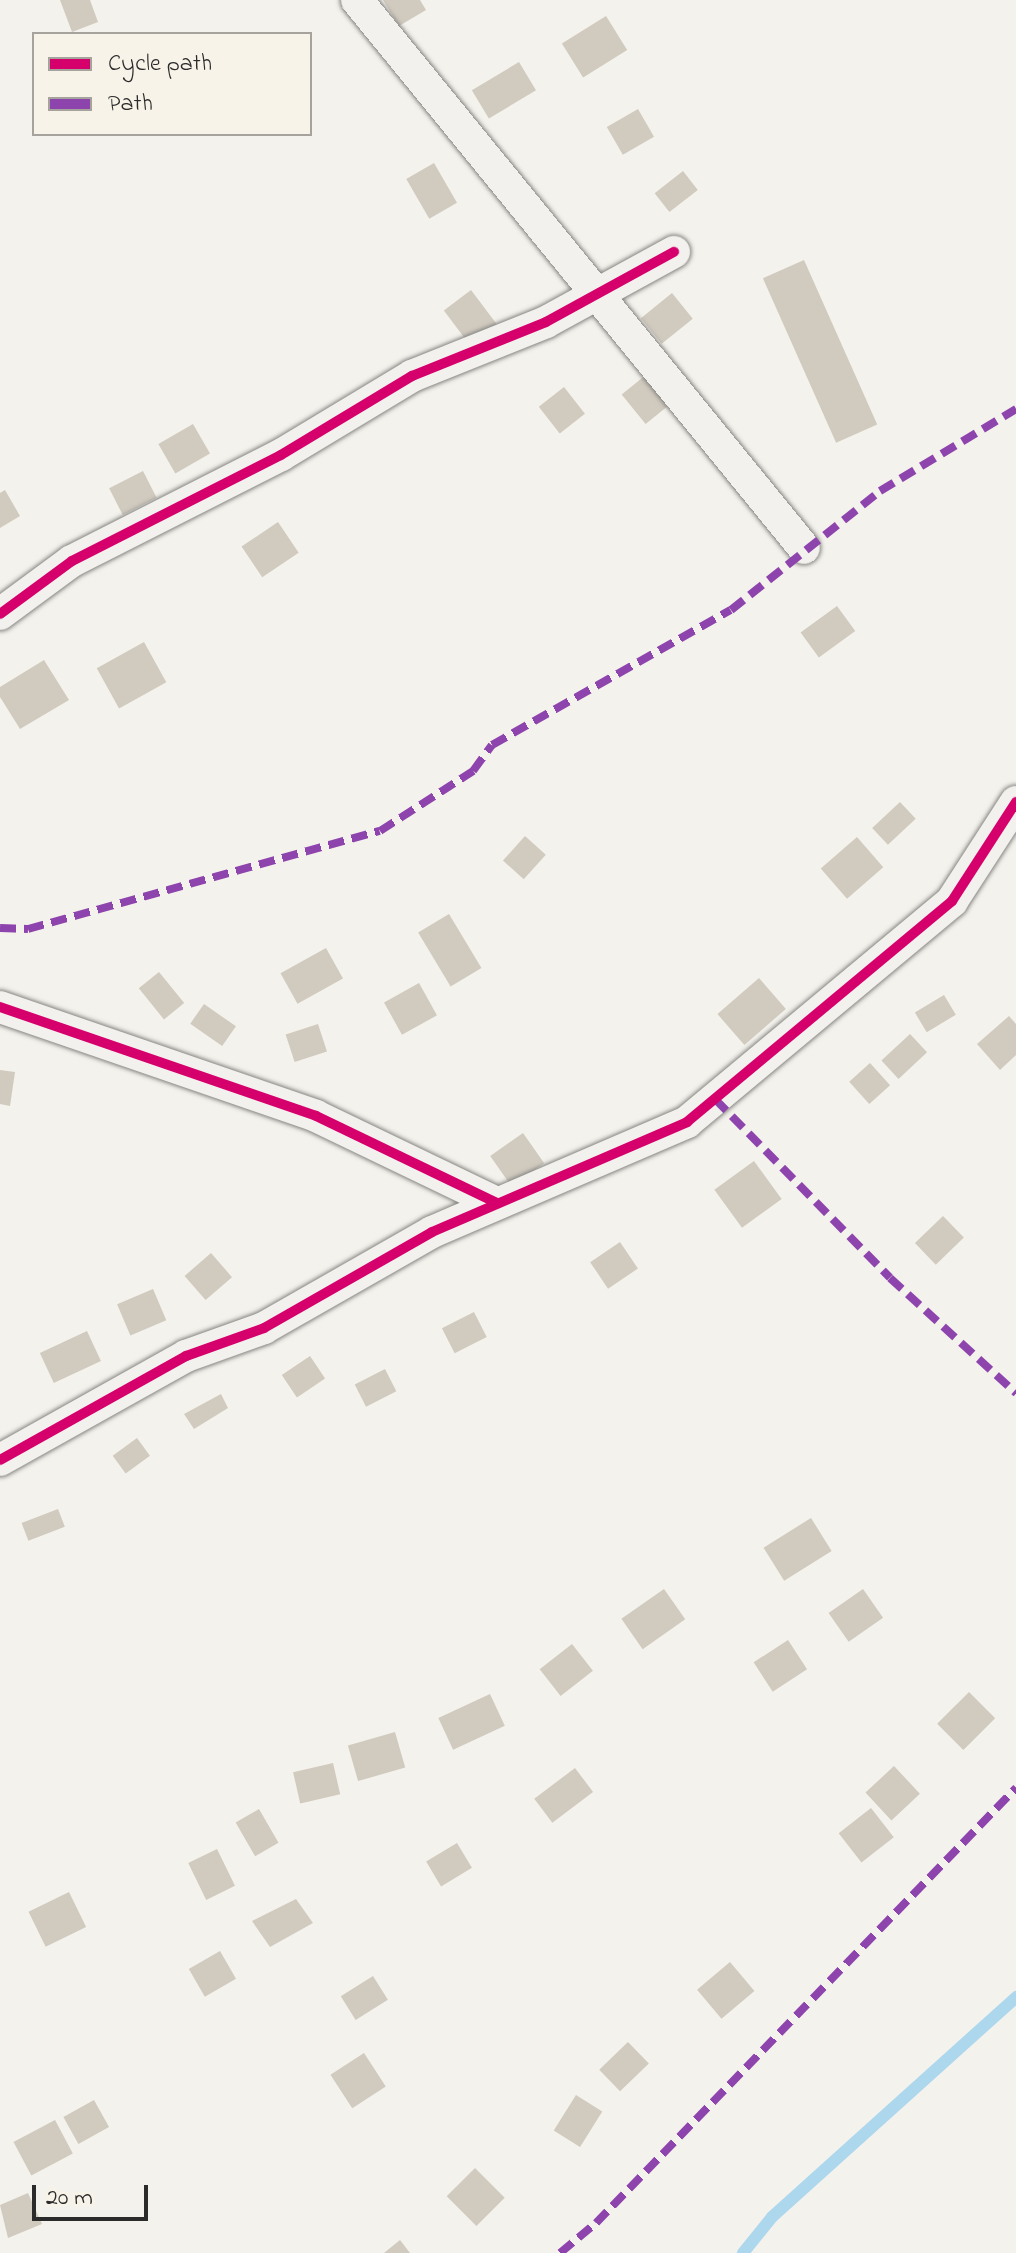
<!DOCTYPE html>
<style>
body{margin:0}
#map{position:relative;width:1016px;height:2253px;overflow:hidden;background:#f4f2ec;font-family:"Indie Flower",sans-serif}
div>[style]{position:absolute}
.stream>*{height:12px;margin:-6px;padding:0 6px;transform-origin:6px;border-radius:6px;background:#add7ed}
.building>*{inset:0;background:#d1cabf;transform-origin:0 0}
.roads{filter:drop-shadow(0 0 2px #858582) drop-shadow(0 0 2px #858582)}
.street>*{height:32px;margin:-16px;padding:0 16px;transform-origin:16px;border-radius:16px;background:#f2f1ed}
.quiet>*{height:8px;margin-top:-4px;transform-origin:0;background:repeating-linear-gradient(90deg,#8e44ad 0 16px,transparent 0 24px)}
.cycleway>*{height:10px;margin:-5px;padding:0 5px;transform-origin:5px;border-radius:5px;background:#d6006c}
span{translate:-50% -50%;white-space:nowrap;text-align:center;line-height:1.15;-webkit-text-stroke:6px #f7f3e8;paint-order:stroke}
.legend{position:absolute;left:32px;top:32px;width:280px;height:104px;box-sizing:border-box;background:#f7f3e8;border:2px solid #a5a39c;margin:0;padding:10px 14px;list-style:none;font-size:24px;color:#2b2b2b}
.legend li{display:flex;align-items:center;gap:16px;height:40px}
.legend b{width:40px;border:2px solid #a5a39c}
.scale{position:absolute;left:32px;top:2185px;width:116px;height:36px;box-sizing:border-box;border:4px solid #2b2b2b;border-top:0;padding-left:10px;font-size:24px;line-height:28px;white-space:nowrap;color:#2b2b2b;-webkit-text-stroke:6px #f7f3e8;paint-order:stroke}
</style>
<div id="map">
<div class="stream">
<div style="left:743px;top:2253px;width:46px;rotate:-51.1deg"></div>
<div style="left:772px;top:2217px;width:329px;rotate:-42deg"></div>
</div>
<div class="building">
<div style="clip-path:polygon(60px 0,90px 0,98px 22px,72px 32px)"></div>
<div style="clip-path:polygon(383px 0,420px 0,426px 10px,399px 26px)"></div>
<div style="left:606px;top:16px;width:40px;height:52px;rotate:58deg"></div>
<div style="left:519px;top:62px;width:33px;height:55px;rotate:59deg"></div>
<div style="left:638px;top:109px;width:32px;height:36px;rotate:60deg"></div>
<div style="left:434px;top:163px;width:46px;height:32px;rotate:60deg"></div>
<div style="left:683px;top:171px;width:24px;height:36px;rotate:52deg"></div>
<div style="left:804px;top:260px;width:180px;height:45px;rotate:66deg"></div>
<div style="left:471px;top:290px;width:46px;height:34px;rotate:53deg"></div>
<div style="left:672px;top:293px;width:33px;height:40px;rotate:51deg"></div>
<div style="left:652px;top:370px;width:38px;height:39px;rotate:51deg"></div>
<div style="left:564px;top:387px;width:34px;height:32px;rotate:52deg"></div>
<div style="left:193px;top:424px;width:34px;height:40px;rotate:60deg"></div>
<div style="left:143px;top:471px;width:30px;height:38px;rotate:63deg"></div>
<div style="clip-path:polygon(5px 490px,20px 516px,0 528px,0 493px)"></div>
<div style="left:278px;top:522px;width:37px;height:44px;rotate:56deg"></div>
<div style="left:837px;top:606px;width:31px;height:45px;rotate:54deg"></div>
<div style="left:144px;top:642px;width:46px;height:54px;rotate:61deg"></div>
<div style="clip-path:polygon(44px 660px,69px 700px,20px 729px,0 697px,0 687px)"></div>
<div style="left:900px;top:802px;width:23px;height:38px;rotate:47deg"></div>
<div style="left:525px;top:836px;width:28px;height:33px;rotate:42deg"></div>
<div style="left:857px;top:837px;width:40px;height:48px;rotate:49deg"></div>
<div style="left:449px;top:914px;width:63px;height:36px;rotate:59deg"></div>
<div style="left:326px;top:948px;width:35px;height:52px;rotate:61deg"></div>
<div style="left:159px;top:972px;width:40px;height:26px;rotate:51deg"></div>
<div style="left:759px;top:978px;width:41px;height:55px;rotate:49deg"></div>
<div style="left:419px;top:983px;width:37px;height:40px;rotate:61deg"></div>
<div style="left:944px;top:995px;width:23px;height:34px;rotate:59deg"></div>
<div style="left:204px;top:1004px;width:39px;height:24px;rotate:35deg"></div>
<div style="clip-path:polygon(1009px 1016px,1016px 1024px,1016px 1055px,1000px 1070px,977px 1044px)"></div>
<div style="left:318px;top:1024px;width:29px;height:34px;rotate:72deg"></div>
<div style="left:910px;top:1034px;width:25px;height:39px;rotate:47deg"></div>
<div style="left:870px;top:1063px;width:30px;height:28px;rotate:48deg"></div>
<div style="clip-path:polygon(0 1070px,15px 1072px,10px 1106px,0 1104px)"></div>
<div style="left:523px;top:1133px;width:37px;height:40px;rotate:55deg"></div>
<div style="left:754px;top:1161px;width:47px;height:49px;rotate:54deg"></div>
<div style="left:943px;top:1216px;width:30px;height:39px;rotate:46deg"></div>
<div style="left:620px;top:1242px;width:32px;height:36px;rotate:56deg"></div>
<div style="left:211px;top:1253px;width:32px;height:35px;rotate:49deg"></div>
<div style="left:153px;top:1289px;width:34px;height:39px;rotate:67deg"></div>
<div style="left:474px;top:1312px;width:28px;height:36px;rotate:63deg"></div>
<div style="left:87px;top:1331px;width:33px;height:52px;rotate:65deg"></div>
<div style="left:310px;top:1356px;width:27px;height:34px;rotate:56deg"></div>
<div style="left:385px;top:1369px;width:25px;height:34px;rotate:63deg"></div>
<div style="clip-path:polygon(221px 1394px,228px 1408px,194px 1429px,184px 1414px)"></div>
<div style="left:137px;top:1438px;width:22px;height:30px;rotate:54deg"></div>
<div style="left:58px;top:1509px;width:19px;height:39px;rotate:69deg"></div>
<div style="left:811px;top:1518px;width:39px;height:56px;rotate:58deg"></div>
<div style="left:664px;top:1589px;width:37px;height:52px;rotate:55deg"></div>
<div style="left:863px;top:1589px;width:35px;height:42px;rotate:55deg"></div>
<div style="left:788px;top:1640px;width:35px;height:41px;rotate:57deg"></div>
<div style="left:572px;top:1644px;width:34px;height:41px;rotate:52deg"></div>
<div style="left:969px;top:1692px;width:37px;height:45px;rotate:45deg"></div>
<div style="left:490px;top:1694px;width:35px;height:57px;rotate:65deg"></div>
<div style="left:395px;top:1732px;width:37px;height:49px;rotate:74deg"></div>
<div style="left:333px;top:1763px;width:32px;height:41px;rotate:77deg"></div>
<div style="left:894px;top:1766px;width:38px;height:39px;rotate:47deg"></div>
<div style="left:575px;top:1768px;width:30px;height:51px;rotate:53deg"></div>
<div style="left:871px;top:1808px;width:37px;height:41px;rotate:52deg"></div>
<div style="left:259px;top:1809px;width:39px;height:27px;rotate:60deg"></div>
<div style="left:457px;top:1843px;width:29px;height:36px;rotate:59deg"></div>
<div style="left:217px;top:1849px;width:41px;height:32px;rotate:64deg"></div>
<div style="left:69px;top:1892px;width:39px;height:45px;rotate:64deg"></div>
<div style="clip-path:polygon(296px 1899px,313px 1923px,270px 1947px,252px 1921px)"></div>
<div style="left:220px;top:1951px;width:32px;height:36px;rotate:60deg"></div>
<div style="left:730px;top:1962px;width:38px;height:43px;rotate:50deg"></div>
<div style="left:373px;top:1976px;width:28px;height:38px;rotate:58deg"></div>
<div style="left:628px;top:2042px;width:30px;height:40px;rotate:46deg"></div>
<div style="left:364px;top:2053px;width:40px;height:40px;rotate:57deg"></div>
<div style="left:576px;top:2095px;width:31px;height:42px;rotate:32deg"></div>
<div style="left:94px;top:2100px;width:31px;height:35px;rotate:61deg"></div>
<div style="left:55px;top:2120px;width:38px;height:47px;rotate:62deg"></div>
<div style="left:475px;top:2168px;width:42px;height:40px;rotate:45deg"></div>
<div style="clip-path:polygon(28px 2193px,42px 2224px,8px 2238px,0 2205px)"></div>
<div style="clip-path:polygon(400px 2240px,410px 2253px,384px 2253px)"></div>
</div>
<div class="roads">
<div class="street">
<div style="left:357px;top:0;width:707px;rotate:50.8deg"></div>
<div style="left:0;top:614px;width:89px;rotate:-36.4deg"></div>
<div style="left:72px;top:561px;width:234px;rotate:-26.9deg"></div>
<div style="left:281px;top:455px;width:153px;rotate:-31.1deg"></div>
<div style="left:412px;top:376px;width:144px;rotate:-21.9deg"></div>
<div style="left:546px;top:322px;width:146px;rotate:-28.7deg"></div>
<div style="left:0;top:1007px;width:334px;rotate:19deg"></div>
<div style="left:316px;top:1116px;width:201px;rotate:25.7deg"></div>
<div style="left:0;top:1460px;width:213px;rotate:-29.2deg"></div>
<div style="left:186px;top:1356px;width:83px;rotate:-19.7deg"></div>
<div style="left:264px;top:1328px;width:193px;rotate:-29.7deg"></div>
<div style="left:432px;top:1232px;width:278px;rotate:-23.3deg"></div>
<div style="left:687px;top:1122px;width:345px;rotate:-39.8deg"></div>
<div style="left:952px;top:901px;width:118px;rotate:-57.1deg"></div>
</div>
</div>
<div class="quiet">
<div style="left:0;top:928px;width:28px;rotate:2deg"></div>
<div style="left:28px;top:929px;width:365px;rotate:-15.6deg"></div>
<div style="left:380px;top:831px;width:111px;rotate:-32.8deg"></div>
<div style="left:473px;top:771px;width:32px;rotate:-54deg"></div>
<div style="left:492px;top:745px;width:274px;rotate:-29.5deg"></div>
<div style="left:731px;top:610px;width:191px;rotate:-38.6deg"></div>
<div style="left:880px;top:491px;width:159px;rotate:-31.1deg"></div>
<div style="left:715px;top:1099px;width:250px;rotate:45.6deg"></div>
<div style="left:890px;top:1278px;width:171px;rotate:42.4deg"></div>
<div style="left:560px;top:2253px;width:47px;rotate:-39.8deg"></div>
<div style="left:596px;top:2223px;width:605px;rotate:-46.01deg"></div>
</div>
<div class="cycleway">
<div style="left:0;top:614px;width:89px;rotate:-36.4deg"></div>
<div style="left:72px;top:561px;width:234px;rotate:-26.9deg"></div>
<div style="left:281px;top:455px;width:153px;rotate:-31.1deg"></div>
<div style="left:412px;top:376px;width:144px;rotate:-21.9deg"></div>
<div style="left:546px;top:322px;width:146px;rotate:-28.7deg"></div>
<div style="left:0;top:1007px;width:334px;rotate:19deg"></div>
<div style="left:316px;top:1116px;width:201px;rotate:25.7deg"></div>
<div style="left:0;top:1460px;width:213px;rotate:-29.2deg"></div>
<div style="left:186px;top:1356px;width:83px;rotate:-19.7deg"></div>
<div style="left:264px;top:1328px;width:193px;rotate:-29.7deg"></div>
<div style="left:432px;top:1232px;width:278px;rotate:-23.3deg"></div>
<div style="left:687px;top:1122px;width:345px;rotate:-39.8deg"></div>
<div style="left:952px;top:901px;width:118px;rotate:-57.1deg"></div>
</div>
<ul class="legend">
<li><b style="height:10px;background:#d6006c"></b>Cycle path</li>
<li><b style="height:10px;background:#8e44ad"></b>Path</li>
</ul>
<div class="scale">20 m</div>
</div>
